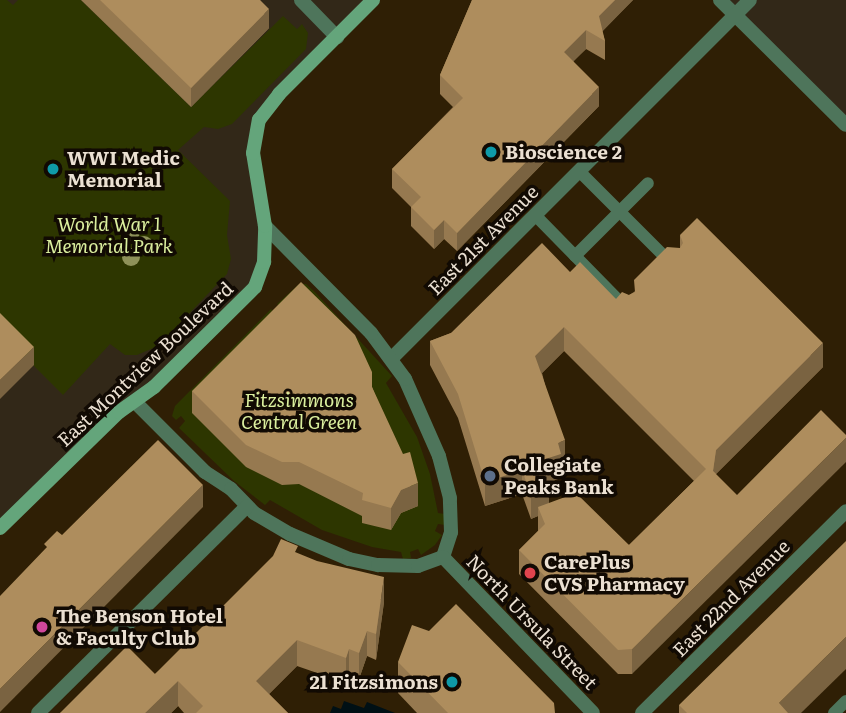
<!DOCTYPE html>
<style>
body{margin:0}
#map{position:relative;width:846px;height:713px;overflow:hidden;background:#2f1f05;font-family:Literata,serif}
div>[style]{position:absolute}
.education>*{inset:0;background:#322818}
.green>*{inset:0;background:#2d3600}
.water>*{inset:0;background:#001015}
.lane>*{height:12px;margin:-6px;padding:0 6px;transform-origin:6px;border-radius:6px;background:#4e755b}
.street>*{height:14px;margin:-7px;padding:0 7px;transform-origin:7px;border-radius:7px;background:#4e755b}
.secondary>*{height:14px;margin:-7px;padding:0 7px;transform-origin:7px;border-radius:7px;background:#64a57b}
.trees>*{width:18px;height:18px;margin:-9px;border-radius:50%;background:#8e9159}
.wall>*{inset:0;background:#967950}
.shaded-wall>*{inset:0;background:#7a6341}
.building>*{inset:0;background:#ae8d5d}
.dots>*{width:19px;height:19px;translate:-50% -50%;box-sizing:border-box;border:4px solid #110a03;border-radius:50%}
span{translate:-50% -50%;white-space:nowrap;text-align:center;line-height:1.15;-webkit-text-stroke:7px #110a03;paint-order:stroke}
.poi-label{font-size:19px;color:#ebe0d2;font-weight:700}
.left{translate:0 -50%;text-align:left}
.right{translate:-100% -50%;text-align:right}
.park-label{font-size:19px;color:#dbef9e;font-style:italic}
.street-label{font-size:19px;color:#ebe0d2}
</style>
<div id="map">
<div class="education">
<div style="clip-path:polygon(0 0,373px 0,257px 125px,265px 226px,255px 287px,0 528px)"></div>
<div style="clip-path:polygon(720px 0,846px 0,846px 125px)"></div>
</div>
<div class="green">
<div style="clip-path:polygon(0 0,7px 0,13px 5px,18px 0,81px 0,191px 107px,283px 16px,297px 29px,302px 24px,308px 33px,306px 49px,232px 124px,218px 129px,204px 127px,178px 150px,230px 201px,227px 235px,231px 259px,227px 274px,158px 346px,137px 355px,125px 355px,110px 344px,63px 395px,0 332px)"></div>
<div style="clip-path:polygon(299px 284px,306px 284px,315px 292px,392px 376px,386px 383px,417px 437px,430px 474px,438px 513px,445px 514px,445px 525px,438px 524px,435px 531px,442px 535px,435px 545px,421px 555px,418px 549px,410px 552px,411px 558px,403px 559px,401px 552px,372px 547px,322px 530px,270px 500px,265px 505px,234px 481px,179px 428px,185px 421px,181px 416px,176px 420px,172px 416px,175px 406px,271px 309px,281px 319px,287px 313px,277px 304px)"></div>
</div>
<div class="water">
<div style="clip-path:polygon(344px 701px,364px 708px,367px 702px,395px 713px,330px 713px,333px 706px,341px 709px)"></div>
</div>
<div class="lane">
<div style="left:579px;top:171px;width:133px;rotate:45deg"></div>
<div style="left:535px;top:215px;width:133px;rotate:45.6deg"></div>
<div style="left:575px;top:256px;width:103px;rotate:-45deg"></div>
<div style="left:834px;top:713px;width:17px;rotate:-45deg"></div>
</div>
<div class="street">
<div style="left:301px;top:0;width:52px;rotate:45.8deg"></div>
<div style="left:720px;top:0;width:177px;rotate:44.8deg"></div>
<div style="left:392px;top:358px;width:506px;rotate:-45deg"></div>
<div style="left:135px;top:402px;width:99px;rotate:45deg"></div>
<div style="left:205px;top:472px;width:31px;rotate:33deg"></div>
<div style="left:231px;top:489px;width:33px;rotate:46deg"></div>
<div style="left:254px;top:513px;width:42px;rotate:30.3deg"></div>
<div style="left:290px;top:534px;width:64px;rotate:23deg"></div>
<div style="left:349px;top:559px;width:30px;rotate:12deg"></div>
<div style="left:378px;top:565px;width:40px;rotate:1.4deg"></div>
<div style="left:418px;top:566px;width:27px;rotate:-20deg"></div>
<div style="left:443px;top:557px;width:26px;rotate:-72deg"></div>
<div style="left:451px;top:532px;width:34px;rotate:-92deg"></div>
<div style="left:450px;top:498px;width:43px;rotate:-104.7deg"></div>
<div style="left:439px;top:456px;width:84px;rotate:-113.8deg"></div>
<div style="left:405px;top:379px;width:57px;rotate:-126.5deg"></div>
<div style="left:371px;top:333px;width:151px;rotate:-134.7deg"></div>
<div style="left:443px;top:557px;width:216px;rotate:46.1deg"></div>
<div style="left:38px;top:713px;width:294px;rotate:-44.7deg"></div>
<div style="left:642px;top:713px;width:287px;rotate:-44.7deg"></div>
</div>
<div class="secondary">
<div style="left:0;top:528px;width:166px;rotate:-44.3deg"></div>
<div style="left:119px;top:412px;width:43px;rotate:-35.5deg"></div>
<div style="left:154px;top:387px;width:142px;rotate:-44.7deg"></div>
<div style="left:255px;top:287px;width:27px;rotate:-70deg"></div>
<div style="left:264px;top:262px;width:36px;rotate:-88deg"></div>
<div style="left:265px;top:226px;width:74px;rotate:-99.3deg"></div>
<div style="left:253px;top:153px;width:34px;rotate:-80deg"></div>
<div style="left:259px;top:120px;width:33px;rotate:-52deg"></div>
<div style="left:279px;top:94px;width:133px;rotate:-45deg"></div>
</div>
<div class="trees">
<div style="left:131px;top:232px"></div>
<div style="left:144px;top:245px"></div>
<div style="left:131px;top:257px"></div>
</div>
<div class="wall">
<div style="clip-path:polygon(81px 0,260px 0,269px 28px,191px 107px)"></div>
<div style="clip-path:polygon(472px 0,633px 0,602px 31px,605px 41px,605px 60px,586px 49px,573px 61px,599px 106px,457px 251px,444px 239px,434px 249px,411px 226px,411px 207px,392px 188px,392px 169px,453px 107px,440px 94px,440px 75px)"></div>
<div style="clip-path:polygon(evenodd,680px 235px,823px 367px,716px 474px,632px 674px,618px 674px,519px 574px,519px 550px,538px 531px,538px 516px,531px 519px,522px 494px,485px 506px,458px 418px,430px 365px,430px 341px,451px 333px,570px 272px,616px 299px,629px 295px,634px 292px,680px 248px,680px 235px,564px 351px,694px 481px,629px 545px,549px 503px,547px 483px,561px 478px,561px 466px,565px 464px,542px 373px,564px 351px)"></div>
<div style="clip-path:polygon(372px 387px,418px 506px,401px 513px,391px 530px,362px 523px,362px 516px,299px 484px,282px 485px,246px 467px,192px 413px,192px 391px)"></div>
<div style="clip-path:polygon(298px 554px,384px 602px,376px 660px,367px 656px,359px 679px,349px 675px,346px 683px,297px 666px,269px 694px,288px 713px,184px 713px,178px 706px,171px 713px,60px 713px,155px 674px)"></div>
<div style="clip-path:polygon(398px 662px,555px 713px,417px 713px,398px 693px)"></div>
<div style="clip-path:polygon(679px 705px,801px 713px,679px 713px)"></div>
</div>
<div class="shaded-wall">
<div style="clip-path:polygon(615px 0,633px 0,599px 35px,599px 16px)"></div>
<div style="clip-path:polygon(269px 9px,269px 28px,191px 107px,191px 88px)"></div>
<div style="clip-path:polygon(586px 30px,586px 49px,564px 71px,564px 52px)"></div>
<div style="clip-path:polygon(599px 87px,599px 106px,457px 251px,457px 233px)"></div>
<div style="clip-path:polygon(444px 220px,444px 239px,434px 249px,434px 230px)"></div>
<div style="clip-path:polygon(564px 327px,564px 351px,535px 380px,535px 356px)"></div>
<div style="clip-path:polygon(823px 343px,823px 367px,716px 474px,713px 471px,716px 450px)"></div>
<div style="clip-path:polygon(34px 347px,34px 365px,0 399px,0 380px)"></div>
<div style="clip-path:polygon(846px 438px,846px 462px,632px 674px,632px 649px)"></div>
<div style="clip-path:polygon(565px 440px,565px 464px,561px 466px,561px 478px,539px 485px,539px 461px,558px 443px)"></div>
<div style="clip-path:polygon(522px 470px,522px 494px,485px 506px,485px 482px)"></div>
<div style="clip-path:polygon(418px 483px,418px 506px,401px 513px,391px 530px,391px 508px,401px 490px)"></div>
<div style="clip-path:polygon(203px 485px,203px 507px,0 712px,0 689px)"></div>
<div style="clip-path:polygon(549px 488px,549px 513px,538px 507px,538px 516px,531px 519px,531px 495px)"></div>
<div style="clip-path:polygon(384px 577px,384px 602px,376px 660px,376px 634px)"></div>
<div style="clip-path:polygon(367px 631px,367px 656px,359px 679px,359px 653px)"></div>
<div style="clip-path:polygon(846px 637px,846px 669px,801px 713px,779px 713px,779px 703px)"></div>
<div style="clip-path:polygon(297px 640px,297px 666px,256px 707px,256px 681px)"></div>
<div style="clip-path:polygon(349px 649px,349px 675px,346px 683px,346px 658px)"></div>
<div style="clip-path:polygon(178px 681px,178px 706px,171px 713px,145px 713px)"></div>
</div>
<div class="building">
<div style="clip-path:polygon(100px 0,260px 0,269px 9px,191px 88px)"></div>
<div style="clip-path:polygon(472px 0,615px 0,599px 16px,605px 41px,586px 30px,564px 52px,599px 87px,457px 233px,444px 220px,434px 230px,411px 207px,421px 197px,392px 169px,463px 98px,440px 75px)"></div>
<div style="clip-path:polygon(697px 218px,823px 343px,716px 450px,713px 471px,737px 495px,821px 410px,846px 435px,846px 438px,632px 649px,618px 650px,519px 550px,545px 524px,538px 507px,576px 493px,629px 545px,706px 469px,564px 327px,535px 356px,565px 440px,558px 443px,561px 454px,539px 461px,549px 488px,531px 495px,522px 470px,485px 482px,458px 394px,430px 341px,451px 333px,542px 243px,570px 272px,580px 262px,616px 299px,622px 292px,629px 295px,635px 292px,634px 280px,667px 247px,680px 248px,683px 243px,680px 235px)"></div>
<div style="clip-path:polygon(301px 282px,355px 335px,372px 372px,372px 387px,403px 454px,410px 452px,418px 483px,401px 490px,391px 508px,362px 500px,363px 493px,299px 462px,282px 462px,246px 445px,192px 391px)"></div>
<div style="clip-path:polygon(0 313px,34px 347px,0 380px)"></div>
<div style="clip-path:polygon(158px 440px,203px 485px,0 689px,0 596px,47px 547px,44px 544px,57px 531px,62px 535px)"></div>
<div style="clip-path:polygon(281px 539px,298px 546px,295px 552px,317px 561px,384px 577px,376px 634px,367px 631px,359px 653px,349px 649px,346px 658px,297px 640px,256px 681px,288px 713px,196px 713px,203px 706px,178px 681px,145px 713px,60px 713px,127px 646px,155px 674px,273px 556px)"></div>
<div style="clip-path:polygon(846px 541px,846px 637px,779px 703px,788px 713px,687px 713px,679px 705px)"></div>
<div style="clip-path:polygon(456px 604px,554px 703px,555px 713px,448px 713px,398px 662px,412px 625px,429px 631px)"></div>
</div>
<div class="dots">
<div style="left:491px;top:152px;background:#0f9aa8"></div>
<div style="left:53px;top:169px;background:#0f9aa8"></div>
<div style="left:490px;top:476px;background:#5c6f8a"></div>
<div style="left:530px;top:573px;background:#e0444e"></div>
<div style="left:42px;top:627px;background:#d1479c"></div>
<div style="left:452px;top:682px;background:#0f9aa8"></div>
</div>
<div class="poi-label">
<span class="left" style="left:505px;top:152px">Bioscience 2</span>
<span class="left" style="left:67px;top:169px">WWI Medic<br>Memorial</span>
<span class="left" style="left:504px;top:476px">Collegiate<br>Peaks Bank</span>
<span class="left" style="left:544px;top:573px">CarePlus<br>CVS Pharmacy</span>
<span class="left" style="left:56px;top:627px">The Benson Hotel<br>&amp; Faculty Club</span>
<span class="right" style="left:438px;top:682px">21 Fitzsimons</span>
</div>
<div class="park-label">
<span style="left:109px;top:235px">World War 1<br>Memorial Park</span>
<span style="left:299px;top:411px">Fitzsimmons<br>Central Green</span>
</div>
<div class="street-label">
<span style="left:483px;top:240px;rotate:-45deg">East 21st Avenue</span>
<span style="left:145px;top:364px;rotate:-43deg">East Montview Boulevard</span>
<span style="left:731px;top:598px;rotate:-45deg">East 22nd Avenue</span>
<span style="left:532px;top:622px;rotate:46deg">North Ursula Street</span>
</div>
</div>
